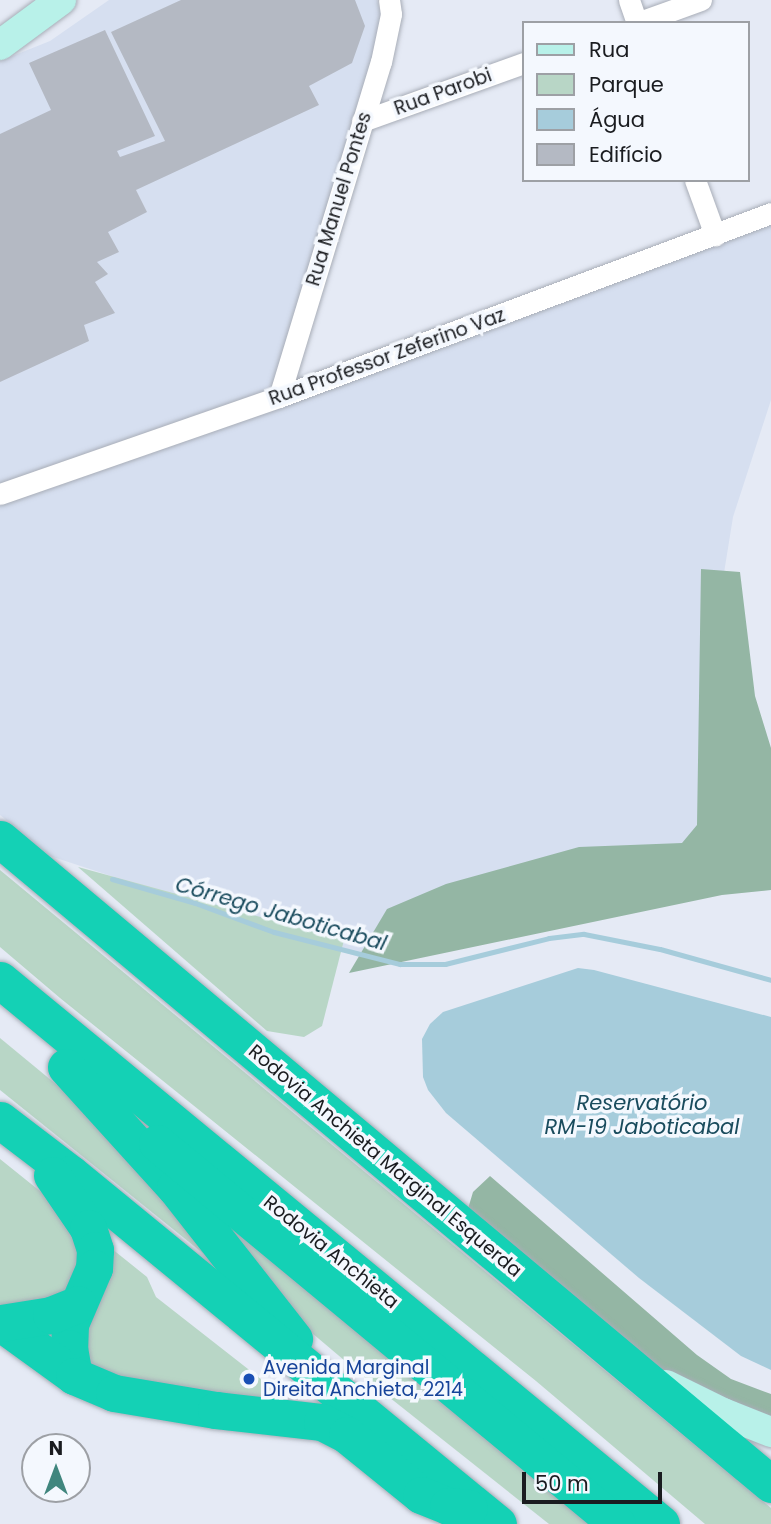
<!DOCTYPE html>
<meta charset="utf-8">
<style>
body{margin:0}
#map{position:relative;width:771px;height:1524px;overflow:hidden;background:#e5eaf5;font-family:Poppins,sans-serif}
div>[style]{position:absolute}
.built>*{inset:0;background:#d6dff0}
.green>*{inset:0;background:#b8d6c6}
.forest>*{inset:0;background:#94b6a4}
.water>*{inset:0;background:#a6ccdb}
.stream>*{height:5px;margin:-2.5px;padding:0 2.5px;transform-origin:2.5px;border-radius:2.5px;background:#a6ccdb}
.building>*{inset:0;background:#b4b9c3}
.roads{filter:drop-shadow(0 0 2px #a8adb7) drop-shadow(0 0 2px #a8adb7)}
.street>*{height:21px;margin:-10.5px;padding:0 10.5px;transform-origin:10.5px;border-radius:10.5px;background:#fff}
.secondary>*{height:30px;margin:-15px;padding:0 15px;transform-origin:15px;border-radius:15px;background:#b8f1e9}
.highway>*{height:37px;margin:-18.5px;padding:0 18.5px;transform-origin:18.5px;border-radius:18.5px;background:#14d1b5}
.dots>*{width:19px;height:19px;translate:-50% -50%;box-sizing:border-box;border:4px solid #f4f8fe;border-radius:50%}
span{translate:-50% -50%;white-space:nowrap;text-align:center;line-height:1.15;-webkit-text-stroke:7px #f4f8fe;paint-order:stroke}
.street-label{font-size:19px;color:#1a1c20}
.transit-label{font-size:19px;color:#164399}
.left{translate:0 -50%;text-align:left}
.water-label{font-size:21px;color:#194b5d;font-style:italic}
.legend{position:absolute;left:522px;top:21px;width:228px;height:161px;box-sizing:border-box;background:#f4f8fe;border:2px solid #9da0a5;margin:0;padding:9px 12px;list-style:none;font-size:21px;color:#1a1c20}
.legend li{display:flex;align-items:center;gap:14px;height:35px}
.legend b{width:35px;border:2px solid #9da0a5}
.north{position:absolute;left:21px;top:1433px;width:70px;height:70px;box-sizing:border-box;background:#f4f8fe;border:2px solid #9da0a5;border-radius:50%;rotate:0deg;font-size:19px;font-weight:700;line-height:28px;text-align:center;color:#1a1c20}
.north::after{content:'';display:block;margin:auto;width:24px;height:32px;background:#40867e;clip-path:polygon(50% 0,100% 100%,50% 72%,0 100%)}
.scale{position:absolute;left:522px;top:1472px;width:140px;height:32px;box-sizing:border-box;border:4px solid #1a1c20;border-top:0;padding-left:9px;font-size:21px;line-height:24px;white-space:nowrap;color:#1a1c20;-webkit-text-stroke:5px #f4f8fe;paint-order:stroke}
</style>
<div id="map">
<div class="built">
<div style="clip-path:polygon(109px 0,377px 0,382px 19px,379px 48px,278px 388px,0 484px,0 61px,50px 41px)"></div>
<div style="clip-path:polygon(771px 222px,771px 400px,733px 517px,714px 635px,720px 868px,362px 958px,50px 856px,0 815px,0 505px)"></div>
</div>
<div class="green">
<div style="clip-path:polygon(78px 867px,344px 940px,322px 1026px,304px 1037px,267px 1031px)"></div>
<div style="clip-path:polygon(0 870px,771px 1508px,771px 1524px,705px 1524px,536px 1381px,60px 998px,0 947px)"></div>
<div style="clip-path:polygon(0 1038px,63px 1090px,245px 1287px,0 1090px)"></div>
<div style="clip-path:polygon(0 1159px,147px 1277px,156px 1297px,289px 1401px,222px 1396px,124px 1380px,51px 1348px,0 1306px)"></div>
<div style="clip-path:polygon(181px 1179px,595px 1524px,549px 1524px,370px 1382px,293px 1317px)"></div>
</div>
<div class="forest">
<div style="clip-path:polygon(701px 569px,740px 572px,755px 696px,771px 748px,771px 890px,722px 895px,349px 973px,387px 909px,446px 884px,579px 847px,682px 843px,697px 825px)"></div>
<div style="clip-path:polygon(490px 1176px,697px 1355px,731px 1379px,771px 1394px,771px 1420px,713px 1397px,645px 1360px,467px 1212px,473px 1192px)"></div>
</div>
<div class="water">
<div style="clip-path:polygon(578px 968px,594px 970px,771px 1017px,771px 1370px,741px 1356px,639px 1278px,446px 1113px,428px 1090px,423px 1077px,422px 1039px,430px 1024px,443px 1012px)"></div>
</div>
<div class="stream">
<div style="left:112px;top:879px;width:86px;rotate:16.1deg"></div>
<div style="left:195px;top:903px;width:84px;rotate:20.2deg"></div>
<div style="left:274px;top:932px;width:130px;rotate:14.3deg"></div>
<div style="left:400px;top:964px;width:45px"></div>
<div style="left:445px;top:964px;width:107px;rotate:-14deg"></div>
<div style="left:549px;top:938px;width:35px;rotate:-7deg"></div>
<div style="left:584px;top:934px;width:77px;rotate:11.2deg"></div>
<div style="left:660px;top:949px;width:115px;rotate:15.6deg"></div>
</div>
<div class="building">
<div style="clip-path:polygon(181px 0,355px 0,365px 26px,352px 63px,309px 86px,319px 105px,136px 190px,147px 212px,108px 232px,119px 252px,97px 262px,108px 274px,95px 282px,115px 313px,84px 325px,89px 341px,0 382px,0 134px,51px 110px,29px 63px,105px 30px,155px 136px,117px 151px,120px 157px,165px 141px,111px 32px)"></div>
</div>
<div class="roads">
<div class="street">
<div style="left:629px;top:0;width:24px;rotate:71deg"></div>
<div style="left:637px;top:23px;width:68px;rotate:-19.8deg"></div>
<div style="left:362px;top:121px;width:172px;rotate:-19.7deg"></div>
<div style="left:695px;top:180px;width:59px;rotate:70deg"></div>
<div style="left:279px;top:397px;width:350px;rotate:-73.1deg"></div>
<div style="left:381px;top:62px;width:49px;rotate:-78.2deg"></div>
<div style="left:391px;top:14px;width:14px;rotate:-98deg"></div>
<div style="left:0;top:494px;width:295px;rotate:-19.2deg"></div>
<div style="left:279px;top:397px;width:525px;rotate:-20.5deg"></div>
</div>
<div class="secondary">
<div style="left:0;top:45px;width:76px;rotate:-36.4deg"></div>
<div style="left:666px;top:1385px;width:64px;rotate:26.2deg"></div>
<div style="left:723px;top:1413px;width:52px;rotate:21.6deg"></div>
</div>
<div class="highway">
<div style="left:0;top:839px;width:1005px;rotate:39.92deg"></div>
<div style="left:0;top:980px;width:856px;rotate:39.45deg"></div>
<div style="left:66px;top:1067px;width:162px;rotate:47.8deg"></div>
<div style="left:175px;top:1187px;width:193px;rotate:51.9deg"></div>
<div style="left:0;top:1120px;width:89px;rotate:37.3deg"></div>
<div style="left:71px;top:1174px;width:552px;rotate:39.34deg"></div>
<div style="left:157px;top:1143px;width:597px;rotate:39.63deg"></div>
<div style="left:52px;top:1175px;width:64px;rotate:55.8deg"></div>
<div style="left:88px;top:1228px;width:23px;rotate:72deg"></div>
<div style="left:95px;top:1250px;width:18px;rotate:93deg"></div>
<div style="left:94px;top:1268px;width:61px;rotate:113.2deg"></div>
<div style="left:70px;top:1324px;width:24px;rotate:92deg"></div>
<div style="left:69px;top:1348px;width:28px;rotate:80deg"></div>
<div style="left:1px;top:1323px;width:90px;rotate:36deg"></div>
<div style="left:74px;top:1376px;width:43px;rotate:23deg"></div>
<div style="left:114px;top:1393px;width:103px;rotate:9.5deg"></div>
<div style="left:216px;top:1410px;width:107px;rotate:6.5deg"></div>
<div style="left:322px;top:1422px;width:28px;rotate:27deg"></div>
<div style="left:347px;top:1435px;width:95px;rotate:39deg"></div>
<div style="left:421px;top:1495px;width:29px;rotate:22deg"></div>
<div style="left:448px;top:1506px;width:21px;rotate:5deg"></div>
<div style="left:1px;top:1323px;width:51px;rotate:-9.1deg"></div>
<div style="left:51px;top:1315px;width:29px;rotate:-22deg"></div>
</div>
</div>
<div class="dots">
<div style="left:249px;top:1379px;background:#1a4fb4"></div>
</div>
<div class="street-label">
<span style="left:443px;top:92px;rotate:-20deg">Rua Parobi</span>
<span style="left:339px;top:199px;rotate:-73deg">Rua Manuel Pontes</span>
<span style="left:387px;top:357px;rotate:-20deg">Rua Professor Zeferino Vaz</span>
<span style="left:385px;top:1161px;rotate:40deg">Rodovia Anchieta Marginal Esquerda</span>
<span style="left:331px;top:1252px;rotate:39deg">Rodovia Anchieta</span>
</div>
<div class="transit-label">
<span class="left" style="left:263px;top:1379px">Avenida Marginal<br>Direita Anchieta, 2214</span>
</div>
<div class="water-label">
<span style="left:281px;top:914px;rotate:16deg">Córrego Jaboticabal</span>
<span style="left:642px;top:1115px">Reservatório<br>RM-19 Jaboticabal</span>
</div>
<ul class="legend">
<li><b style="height:9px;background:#b8f1e9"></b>Rua</li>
<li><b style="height:19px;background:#b8d6c6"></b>Parque</li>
<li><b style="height:19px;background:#a6ccdb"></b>Água</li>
<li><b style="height:19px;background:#b4b9c3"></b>Edifício</li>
</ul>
<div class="north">N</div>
<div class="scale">50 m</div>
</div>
